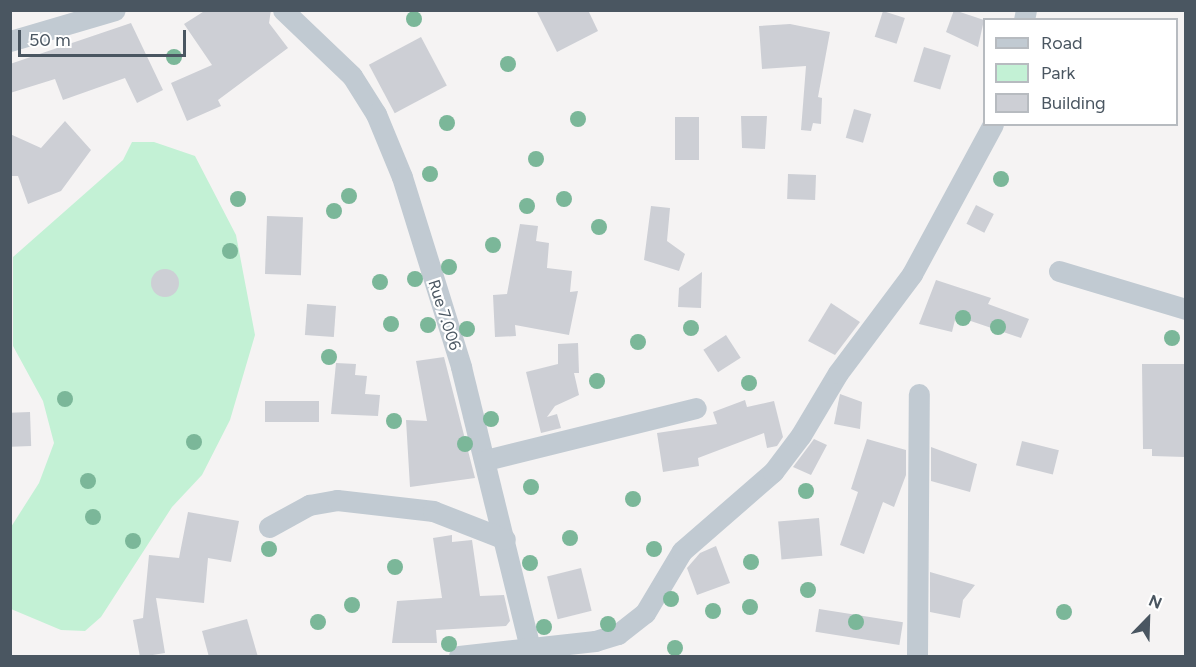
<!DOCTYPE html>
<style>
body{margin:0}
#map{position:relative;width:1196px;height:667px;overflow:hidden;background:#f5f3f3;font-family:Figtree,sans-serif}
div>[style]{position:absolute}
.green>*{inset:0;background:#c3f1d5}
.building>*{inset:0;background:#cdcfd5;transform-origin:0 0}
.round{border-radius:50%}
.street>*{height:21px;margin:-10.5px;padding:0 10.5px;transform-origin:10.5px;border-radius:10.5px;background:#c1cad2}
.trees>*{width:16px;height:16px;margin:-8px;border-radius:50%;background:#7bb799}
span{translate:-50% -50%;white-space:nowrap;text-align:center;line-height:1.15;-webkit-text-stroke:4.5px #fff;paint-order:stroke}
.street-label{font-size:16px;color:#4a5661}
.frame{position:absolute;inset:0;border:12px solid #4a5661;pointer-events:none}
.legend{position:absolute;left:983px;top:18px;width:195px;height:108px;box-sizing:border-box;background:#fff;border:2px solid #b7bbc0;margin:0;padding:8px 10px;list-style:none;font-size:18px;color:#4a5661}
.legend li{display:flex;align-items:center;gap:12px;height:30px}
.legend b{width:30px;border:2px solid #b7bbc0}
.north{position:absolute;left:1118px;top:589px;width:60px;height:60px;-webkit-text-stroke:4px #fff;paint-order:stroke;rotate:23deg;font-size:16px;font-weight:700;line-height:24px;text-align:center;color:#4a5661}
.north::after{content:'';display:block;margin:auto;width:21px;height:27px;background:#4a5661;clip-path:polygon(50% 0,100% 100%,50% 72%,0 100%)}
.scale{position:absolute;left:18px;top:30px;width:168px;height:27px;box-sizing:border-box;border:3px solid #4a5661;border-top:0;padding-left:8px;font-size:18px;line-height:21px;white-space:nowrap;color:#4a5661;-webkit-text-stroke:4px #fff;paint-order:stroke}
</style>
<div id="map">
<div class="green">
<div style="clip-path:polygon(132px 142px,154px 142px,195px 156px,236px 235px,255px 335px,230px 420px,202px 475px,172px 507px,101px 617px,85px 631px,61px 630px,11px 609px,11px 527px,39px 483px,54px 443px,43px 401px,13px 346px,13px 257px,123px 160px)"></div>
</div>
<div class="building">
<div style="clip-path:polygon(206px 10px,271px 10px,269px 23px,288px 48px,218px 100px,221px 106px,187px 121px,171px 83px,212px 65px,184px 24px)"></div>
<div style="clip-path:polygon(536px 10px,588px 10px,598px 31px,557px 52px)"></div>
<div style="clip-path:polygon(954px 10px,984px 20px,978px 47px,946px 32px)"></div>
<div style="left:883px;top:11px;width:23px;height:27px;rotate:18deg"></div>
<div style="clip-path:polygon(131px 23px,163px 90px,137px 103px,125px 78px,63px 100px,55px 79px,10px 93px,10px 64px)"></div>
<div style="clip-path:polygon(790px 24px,830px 32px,818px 97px,822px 98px,821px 124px,813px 123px,811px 131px,801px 130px,806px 66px,762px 69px,759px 26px)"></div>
<div style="left:421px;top:37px;width:55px;height:59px;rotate:62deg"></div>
<div style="left:924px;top:47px;width:28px;height:36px;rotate:17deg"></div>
<div style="left:854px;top:109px;width:18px;height:30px;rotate:16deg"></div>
<div style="clip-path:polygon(741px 116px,767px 116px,765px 149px,742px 148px)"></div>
<div style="left:675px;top:117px;width:24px;height:43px"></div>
<div style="clip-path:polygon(65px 121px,91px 150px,61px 191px,28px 204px,18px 176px,10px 176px,10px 134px,41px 148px)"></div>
<div style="left:788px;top:174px;width:28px;height:25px;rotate:2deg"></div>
<div style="left:976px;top:205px;width:20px;height:21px;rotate:27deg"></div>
<div style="clip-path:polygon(651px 206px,670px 208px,667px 241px,685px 254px,679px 271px,644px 260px)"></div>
<div style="left:267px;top:216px;width:36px;height:58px;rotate:2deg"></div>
<div style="clip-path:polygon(520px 224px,538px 226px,536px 241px,549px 243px,547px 268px,572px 271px,570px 292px,578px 291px,569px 335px,515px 325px,516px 336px,495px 337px,493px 295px,507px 294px)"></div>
<div class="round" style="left:151px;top:269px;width:28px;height:28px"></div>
<div style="clip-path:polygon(702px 272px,701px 308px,678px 307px,679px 288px)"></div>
<div style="clip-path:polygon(936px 280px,991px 298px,988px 304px,1029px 319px,1021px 338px,956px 316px,952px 332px,919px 324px)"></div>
<div style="clip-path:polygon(831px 303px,860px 322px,835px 355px,808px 341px)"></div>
<div style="left:336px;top:306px;width:31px;height:29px;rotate:94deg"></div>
<div style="left:726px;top:335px;width:27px;height:27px;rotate:57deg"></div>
<div style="clip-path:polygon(578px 343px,579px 373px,574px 373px,579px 395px,555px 406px,547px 417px,557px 414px,561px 428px,541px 433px,526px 372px,558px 364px,558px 344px)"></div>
<div style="clip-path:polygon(444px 357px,475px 478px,410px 487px,406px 420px,427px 421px,416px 361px)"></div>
<div style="clip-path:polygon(336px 363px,356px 364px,355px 375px,367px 376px,365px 394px,380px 395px,378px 416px,331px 414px)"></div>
<div style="clip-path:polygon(1142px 364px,1185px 364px,1185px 457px,1152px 456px,1152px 449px,1143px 449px)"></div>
<div style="clip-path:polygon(840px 394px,862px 402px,860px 429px,834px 424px)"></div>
<div style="clip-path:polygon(745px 400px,747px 407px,774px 401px,783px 437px,777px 446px,767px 448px,764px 433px,698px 458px,699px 466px,663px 472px,657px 433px,717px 424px,713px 412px)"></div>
<div style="left:265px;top:401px;width:54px;height:21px"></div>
<div style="left:30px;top:412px;width:34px;height:20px;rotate:88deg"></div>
<div style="clip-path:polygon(814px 439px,827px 445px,811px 475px,793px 467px)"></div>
<div style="clip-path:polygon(867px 439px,906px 450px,906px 475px,894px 507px,883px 502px,864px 554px,840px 545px,858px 492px,851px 489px)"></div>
<div style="left:1022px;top:441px;width:38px;height:25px;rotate:14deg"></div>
<div style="clip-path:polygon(931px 447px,977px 464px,970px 492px,931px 481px)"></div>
<div style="clip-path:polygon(188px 512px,239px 521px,231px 562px,208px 558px,204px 603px,156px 598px,165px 653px,140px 657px,133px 620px,143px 618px,149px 555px,179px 558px)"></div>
<div style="left:819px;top:518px;width:38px;height:41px;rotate:85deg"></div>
<div style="clip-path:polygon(452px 535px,452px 542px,472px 540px,480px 596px,504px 595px,510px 621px,506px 626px,436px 630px,437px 643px,392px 643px,397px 601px,442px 598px,433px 538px)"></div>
<div style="clip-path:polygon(716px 546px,730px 583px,697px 595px,687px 568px,700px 553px)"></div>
<div style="left:581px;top:568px;width:44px;height:35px;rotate:76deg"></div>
<div style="clip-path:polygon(930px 572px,975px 585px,963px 600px,960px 618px,930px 612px)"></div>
<div style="left:819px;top:609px;width:85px;height:23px;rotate:9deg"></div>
<div style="clip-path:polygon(247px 619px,258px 657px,209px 657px,202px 631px)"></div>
</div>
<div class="street">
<div style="left:283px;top:10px;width:95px;rotate:43.7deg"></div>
<div style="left:352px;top:76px;width:45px;rotate:57.7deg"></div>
<div style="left:376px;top:114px;width:68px;rotate:67.6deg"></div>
<div style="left:402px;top:177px;width:199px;rotate:72.7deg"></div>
<div style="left:461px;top:367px;width:298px;rotate:76.2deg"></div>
<div style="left:1024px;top:20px;width:10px;rotate:-79deg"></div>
<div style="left:10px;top:41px;width:109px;rotate:-16.4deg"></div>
<div style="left:1059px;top:271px;width:133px;rotate:16.7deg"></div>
<div style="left:486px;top:460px;width:216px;rotate:-13.9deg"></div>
<div style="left:269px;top:527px;width:46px;rotate:-28.8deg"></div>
<div style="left:309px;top:505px;width:28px;rotate:-10deg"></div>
<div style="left:337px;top:500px;width:97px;rotate:6.5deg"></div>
<div style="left:433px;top:511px;width:77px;rotate:21.3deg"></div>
<div style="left:459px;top:656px;width:137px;rotate:-6.3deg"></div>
<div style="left:595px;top:641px;width:24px;rotate:-17deg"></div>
<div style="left:618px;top:634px;width:34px;rotate:-38deg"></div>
<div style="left:645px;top:613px;width:72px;rotate:-59.2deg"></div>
<div style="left:682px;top:551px;width:121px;rotate:-41deg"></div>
<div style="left:773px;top:472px;width:46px;rotate:-52.9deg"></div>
<div style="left:801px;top:435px;width:72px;rotate:-59.2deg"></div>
<div style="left:838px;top:373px;width:124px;rotate:-53.2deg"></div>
<div style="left:912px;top:274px;width:170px;rotate:-61.6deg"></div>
<div style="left:917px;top:656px;width:262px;rotate:-89.6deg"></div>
</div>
<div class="trees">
<div style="left:414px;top:19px"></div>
<div style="left:174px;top:57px"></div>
<div style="left:508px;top:64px"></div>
<div style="left:578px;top:119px"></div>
<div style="left:447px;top:123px"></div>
<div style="left:536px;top:159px"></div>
<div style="left:430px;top:174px"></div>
<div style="left:1001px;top:179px"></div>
<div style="left:349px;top:196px"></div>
<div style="left:238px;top:199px"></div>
<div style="left:564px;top:199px"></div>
<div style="left:527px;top:206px"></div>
<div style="left:334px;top:211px"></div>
<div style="left:599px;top:227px"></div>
<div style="left:493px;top:245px"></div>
<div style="left:230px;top:251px"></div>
<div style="left:449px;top:267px"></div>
<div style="left:415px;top:279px"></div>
<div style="left:380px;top:282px"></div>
<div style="left:963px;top:318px"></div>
<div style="left:391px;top:324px"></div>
<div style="left:428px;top:325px"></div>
<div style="left:998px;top:327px"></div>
<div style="left:691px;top:328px"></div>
<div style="left:467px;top:329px"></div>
<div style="left:1172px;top:338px"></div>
<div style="left:638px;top:342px"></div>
<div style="left:329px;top:357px"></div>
<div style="left:597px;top:381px"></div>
<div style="left:749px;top:383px"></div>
<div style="left:65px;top:399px"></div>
<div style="left:491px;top:419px"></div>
<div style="left:394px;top:421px"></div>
<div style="left:194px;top:442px"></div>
<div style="left:465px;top:444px"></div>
<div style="left:88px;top:481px"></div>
<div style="left:531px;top:487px"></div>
<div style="left:806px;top:491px"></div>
<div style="left:633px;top:499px"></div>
<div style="left:93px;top:517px"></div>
<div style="left:570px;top:538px"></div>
<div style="left:133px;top:541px"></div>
<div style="left:269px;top:549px"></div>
<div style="left:654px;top:549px"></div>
<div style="left:751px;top:562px"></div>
<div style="left:530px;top:563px"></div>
<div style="left:395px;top:567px"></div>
<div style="left:808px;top:590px"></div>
<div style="left:671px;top:599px"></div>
<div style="left:352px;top:605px"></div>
<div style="left:750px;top:607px"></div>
<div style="left:713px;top:611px"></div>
<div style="left:1064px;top:612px"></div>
<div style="left:318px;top:622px"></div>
<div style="left:856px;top:622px"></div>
<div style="left:608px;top:624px"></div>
<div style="left:544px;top:627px"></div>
<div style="left:449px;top:644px"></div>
<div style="left:675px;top:648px"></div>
</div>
<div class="street-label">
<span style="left:444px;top:315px;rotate:72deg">Rue 7.006</span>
</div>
<div class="frame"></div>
<ul class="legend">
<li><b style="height:8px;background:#c1cad2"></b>Road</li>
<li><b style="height:16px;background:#c3f1d5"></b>Park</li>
<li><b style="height:16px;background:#cdcfd5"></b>Building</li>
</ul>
<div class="north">N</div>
<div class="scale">50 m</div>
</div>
